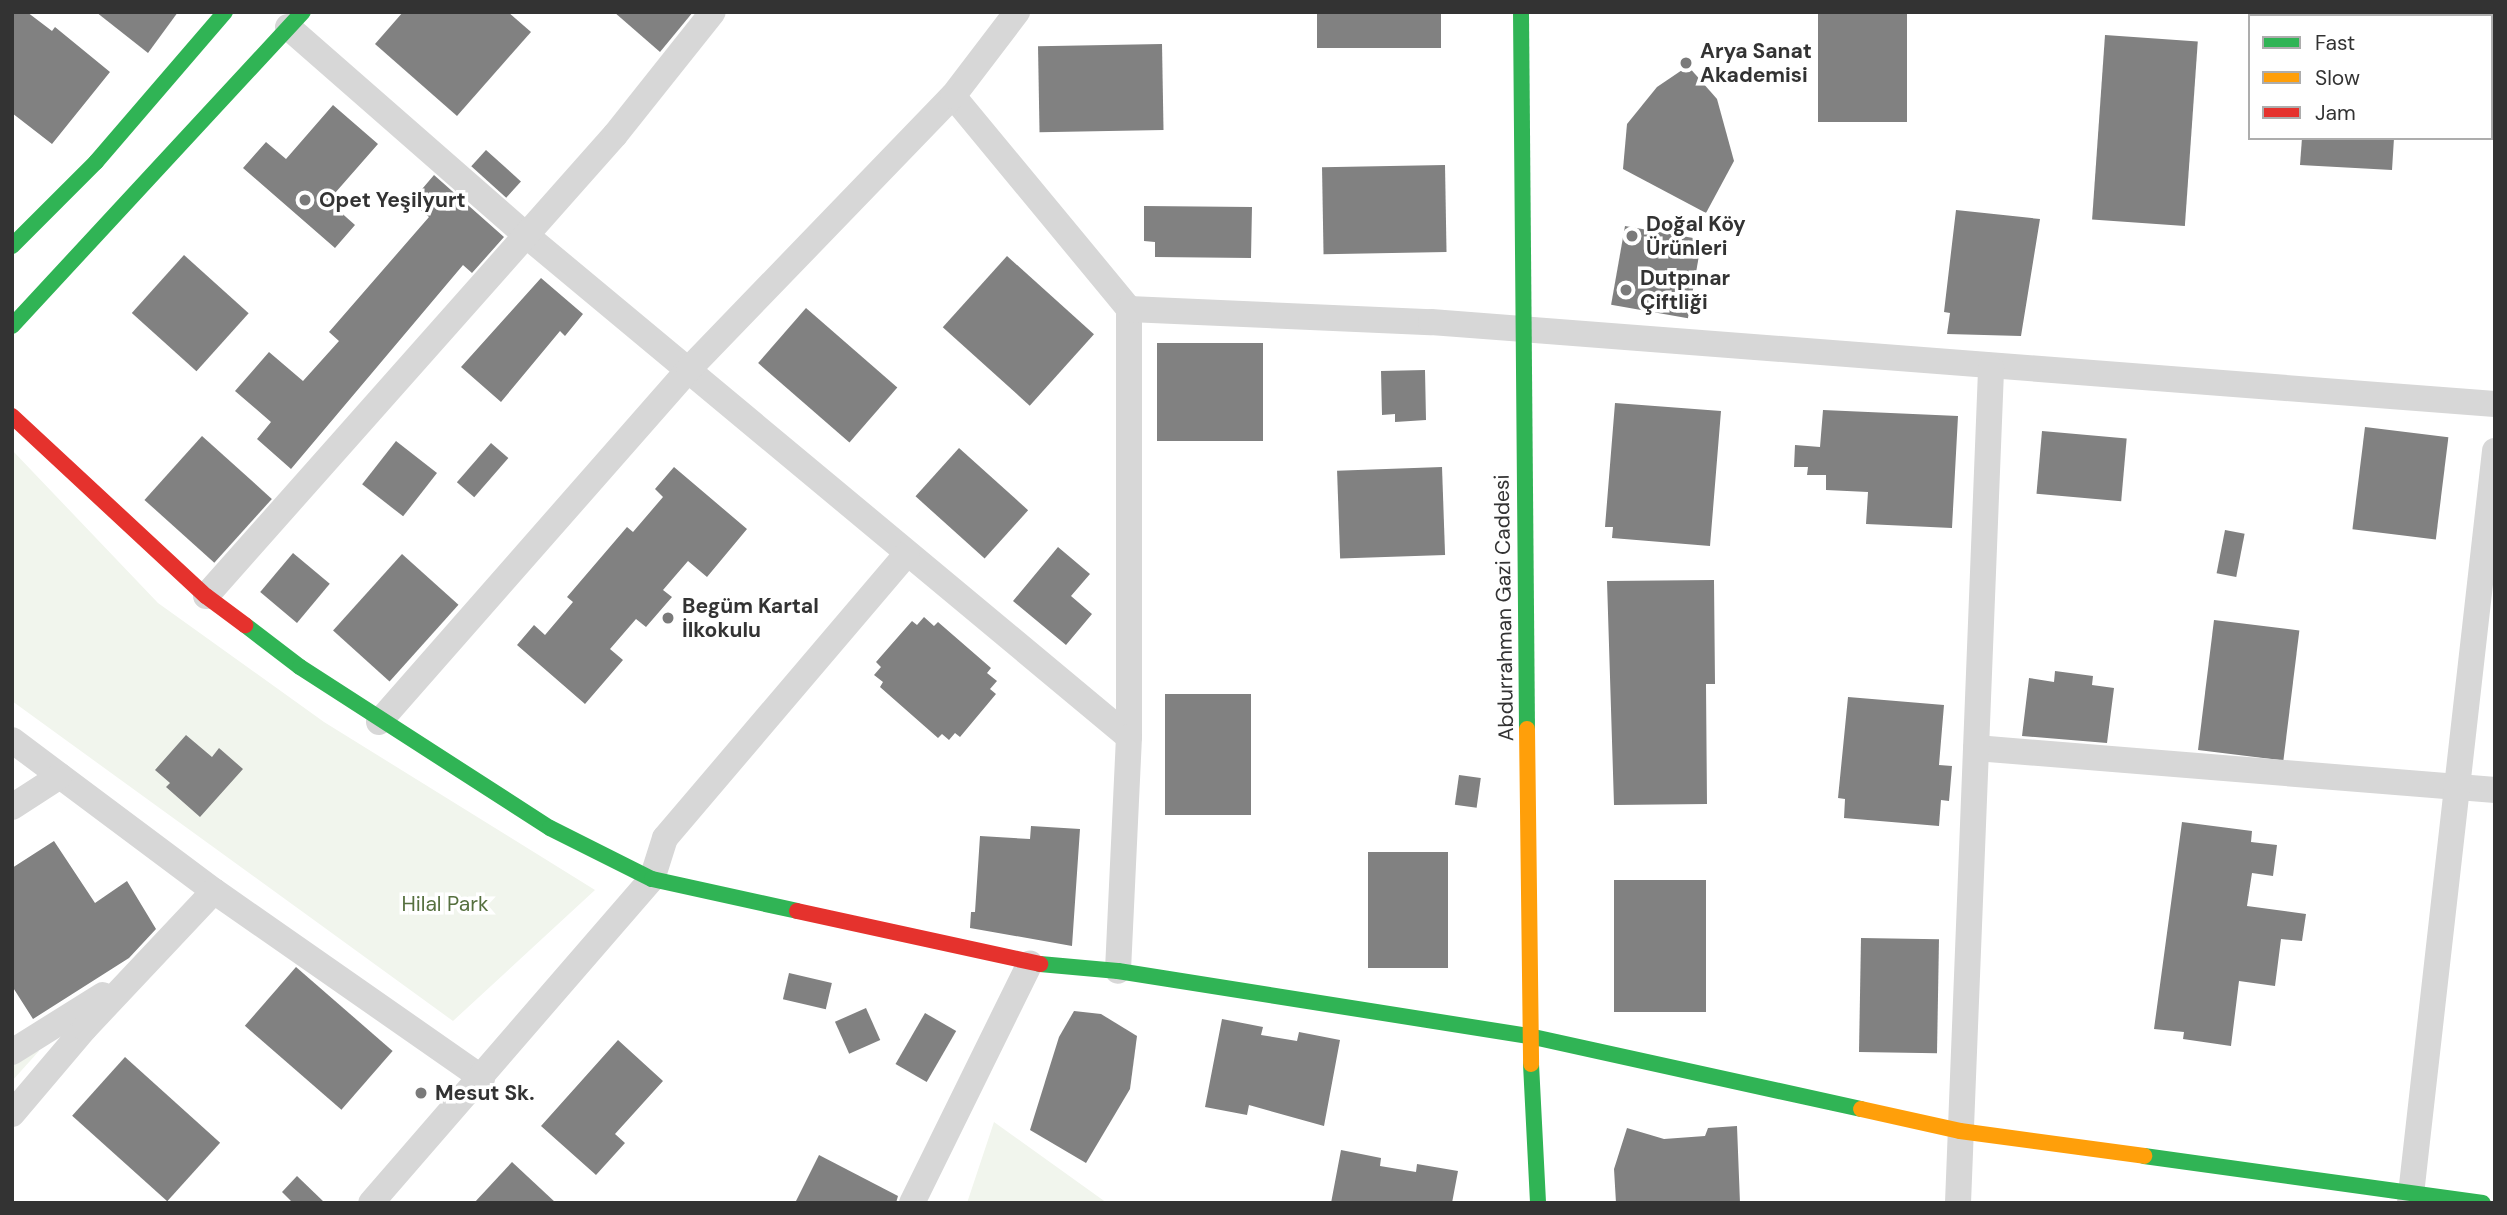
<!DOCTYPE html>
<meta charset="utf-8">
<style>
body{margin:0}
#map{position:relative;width:2507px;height:1215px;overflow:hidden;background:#fff;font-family:"DM Sans",sans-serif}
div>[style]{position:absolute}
.green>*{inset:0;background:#f1f5ed}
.building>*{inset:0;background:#818181;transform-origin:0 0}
.street>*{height:26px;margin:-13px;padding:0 13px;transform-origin:13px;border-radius:13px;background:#d7d7d7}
.fast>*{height:16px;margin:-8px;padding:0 8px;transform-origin:8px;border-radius:8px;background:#30b455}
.slow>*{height:16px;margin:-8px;padding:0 8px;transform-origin:8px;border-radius:8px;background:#ff9f0a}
.jam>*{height:16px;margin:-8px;padding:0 8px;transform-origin:8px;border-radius:8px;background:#e5322d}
.dots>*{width:19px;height:19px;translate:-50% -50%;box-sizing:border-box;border:4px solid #fff;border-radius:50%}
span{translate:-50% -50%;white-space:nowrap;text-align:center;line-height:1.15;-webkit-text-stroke:7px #fff;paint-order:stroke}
.poi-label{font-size:21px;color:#333;font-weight:700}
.left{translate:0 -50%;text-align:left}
.street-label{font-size:21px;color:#333}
.park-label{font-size:21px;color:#56703f}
.frame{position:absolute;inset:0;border:14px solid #333;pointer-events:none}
.legend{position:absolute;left:2248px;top:14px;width:245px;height:126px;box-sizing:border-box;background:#fff;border:2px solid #adadad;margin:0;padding:9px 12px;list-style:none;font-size:21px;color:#333}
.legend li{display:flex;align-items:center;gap:14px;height:35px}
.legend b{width:35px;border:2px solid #adadad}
</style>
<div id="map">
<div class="green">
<div style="clip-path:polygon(12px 450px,158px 603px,324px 722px,595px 890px,453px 1021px,12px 701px)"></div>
<div style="clip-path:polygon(26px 1041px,39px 1051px,12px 1081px,12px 1050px)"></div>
<div style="clip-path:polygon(994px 1122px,1107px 1203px,967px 1203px)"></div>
</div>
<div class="building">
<div style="clip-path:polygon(12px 12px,27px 12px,52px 31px,55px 27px,110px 72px,52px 144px,12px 113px)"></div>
<div style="clip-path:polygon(96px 12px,178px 12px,148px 53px)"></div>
<div style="clip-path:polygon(403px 12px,508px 12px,531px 32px,457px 116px,375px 44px)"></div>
<div style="clip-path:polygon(614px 12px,693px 12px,660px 52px)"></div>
<div style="left:1317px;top:12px;width:124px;height:36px"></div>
<div style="left:1818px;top:12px;width:89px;height:110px"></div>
<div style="left:2105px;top:35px;width:93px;height:185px;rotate:4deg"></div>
<div style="left:1162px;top:44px;width:86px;height:124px;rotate:89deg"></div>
<div style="clip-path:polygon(1688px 66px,1717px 99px,1734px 161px,1706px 213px,1623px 169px,1627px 124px,1657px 87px)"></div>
<div style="clip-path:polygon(333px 105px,378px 144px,328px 201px,355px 225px,335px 248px,243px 168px,266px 142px,286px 159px)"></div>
<div style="clip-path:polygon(2302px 138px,2394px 138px,2392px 170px,2300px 165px)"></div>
<div style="left:486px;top:150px;width:47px;height:22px;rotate:42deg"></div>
<div style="left:1445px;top:165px;width:87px;height:123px;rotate:89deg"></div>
<div style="clip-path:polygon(434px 175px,504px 237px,472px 273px,463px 265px,291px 469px,257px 439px,271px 422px,235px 391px,269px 352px,303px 381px,339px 341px,329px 332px,429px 217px,411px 202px)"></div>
<div style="clip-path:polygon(1144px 206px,1252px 207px,1251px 258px,1155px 257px,1155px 242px,1144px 241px)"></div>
<div style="clip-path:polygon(1956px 210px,2040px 219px,2021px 336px,1947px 334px,1950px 313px,1944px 312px)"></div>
<div style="left:1625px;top:226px;width:78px;height:80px;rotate:10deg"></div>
<div style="left:184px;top:255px;width:87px;height:78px;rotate:42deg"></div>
<div style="left:1007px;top:256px;width:117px;height:96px;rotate:42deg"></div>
<div style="clip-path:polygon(541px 278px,583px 314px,565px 336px,560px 331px,501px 402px,461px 367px)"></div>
<div style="left:806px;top:308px;width:121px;height:73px;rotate:41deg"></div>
<div style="left:1263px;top:343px;width:98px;height:106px;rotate:90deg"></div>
<div style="clip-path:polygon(1425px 370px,1426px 420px,1395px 422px,1395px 414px,1382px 415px,1381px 371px)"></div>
<div style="clip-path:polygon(1615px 403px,1721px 411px,1710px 546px,1612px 538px,1613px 527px,1605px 527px)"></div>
<div style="clip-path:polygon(1823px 410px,1958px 416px,1952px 528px,1866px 524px,1868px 492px,1826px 490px,1826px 475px,1807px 475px,1808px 467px,1794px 467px,1795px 445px,1820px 447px)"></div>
<div style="left:2365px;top:427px;width:84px;height:103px;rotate:7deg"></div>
<div style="left:2042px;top:431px;width:85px;height:63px;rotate:5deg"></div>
<div style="left:202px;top:436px;width:94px;height:86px;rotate:42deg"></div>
<div style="left:396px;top:441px;width:52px;height:55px;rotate:38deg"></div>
<div style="left:491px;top:443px;width:23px;height:52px;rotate:41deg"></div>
<div style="left:959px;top:448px;width:93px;height:65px;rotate:42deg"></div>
<div style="clip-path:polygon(674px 467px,747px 529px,707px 577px,688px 561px,663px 590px,672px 597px,646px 627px,636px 619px,610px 649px,623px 660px,585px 704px,517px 645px,534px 625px,545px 635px,573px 602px,567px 597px,627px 527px,633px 532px,663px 497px,655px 489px)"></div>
<div style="left:1442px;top:467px;width:88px;height:105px;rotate:88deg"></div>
<div style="left:2225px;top:530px;width:20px;height:44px;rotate:11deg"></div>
<div style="clip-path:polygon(1058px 547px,1090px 574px,1071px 596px,1092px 614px,1066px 645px,1013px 601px)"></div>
<div style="left:293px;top:553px;width:48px;height:51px;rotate:40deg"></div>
<div style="left:402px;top:554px;width:76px;height:103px;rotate:42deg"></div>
<div style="clip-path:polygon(1714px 580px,1715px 684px,1706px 684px,1707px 804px,1614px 805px,1607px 581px)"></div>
<div style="clip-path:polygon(924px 617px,934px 626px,938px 622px,991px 668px,987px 673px,997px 681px,990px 689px,996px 694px,960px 737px,955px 733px,949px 740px,942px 734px,938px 738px,880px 687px,883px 682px,874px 675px,881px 667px,876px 662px,912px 621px,917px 625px)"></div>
<div style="left:2214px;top:620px;width:86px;height:131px;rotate:7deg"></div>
<div style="clip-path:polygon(2055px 671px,2093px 676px,2092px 685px,2114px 688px,2107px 743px,2022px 736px,2029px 678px,2054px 682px)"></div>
<div style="left:1251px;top:694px;width:121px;height:86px;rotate:90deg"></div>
<div style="clip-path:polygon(1848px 697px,1944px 705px,1939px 765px,1952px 766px,1949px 801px,1941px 800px,1939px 826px,1844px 818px,1845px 799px,1838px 798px)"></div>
<div style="clip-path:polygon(186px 735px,212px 757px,219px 748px,243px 769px,200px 817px,166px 787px,170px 783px,155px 770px)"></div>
<div style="left:1459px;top:775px;width:22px;height:30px;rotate:8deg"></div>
<div style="clip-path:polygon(2182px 822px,2252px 831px,2251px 842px,2277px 845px,2273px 876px,2252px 873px,2247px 906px,2306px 914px,2302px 941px,2281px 939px,2275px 986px,2239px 981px,2231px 1046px,2183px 1039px,2184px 1032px,2154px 1029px)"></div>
<div style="clip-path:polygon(1031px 826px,1080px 829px,1072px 946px,970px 928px,971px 912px,975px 912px,980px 836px,1030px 839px)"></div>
<div style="clip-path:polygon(54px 841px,95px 903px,127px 881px,156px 929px,129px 958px,33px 1019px,12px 986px,12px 868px)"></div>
<div style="left:1448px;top:852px;width:116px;height:80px;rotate:90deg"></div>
<div style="left:1614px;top:880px;width:92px;height:132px"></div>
<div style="left:1861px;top:938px;width:78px;height:114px;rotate:1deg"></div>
<div style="left:296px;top:967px;width:128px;height:78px;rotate:41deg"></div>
<div style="left:789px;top:973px;width:44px;height:27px;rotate:13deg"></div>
<div style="left:866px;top:1008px;width:35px;height:34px;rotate:66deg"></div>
<div style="clip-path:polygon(1074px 1011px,1101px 1014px,1137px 1036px,1130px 1089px,1086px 1163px,1030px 1130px,1059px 1037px)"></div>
<div style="left:925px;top:1013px;width:36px;height:59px;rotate:30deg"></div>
<div style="clip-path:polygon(1222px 1019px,1263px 1027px,1261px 1035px,1297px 1041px,1299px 1032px,1340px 1040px,1324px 1126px,1249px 1105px,1247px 1115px,1205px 1107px)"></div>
<div style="clip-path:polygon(618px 1040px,663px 1081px,615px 1134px,625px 1143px,596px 1175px,541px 1126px)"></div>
<div style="left:125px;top:1057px;width:128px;height:79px;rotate:42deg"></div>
<div style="clip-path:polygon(1737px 1126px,1740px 1203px,1616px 1203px,1614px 1169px,1627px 1128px,1664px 1139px,1705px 1136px,1708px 1128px)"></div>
<div style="clip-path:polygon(1341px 1150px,1381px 1158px,1380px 1166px,1416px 1172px,1417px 1164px,1458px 1171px,1452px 1203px,1331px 1203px)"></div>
<div style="clip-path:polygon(819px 1155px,898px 1196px,896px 1203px,795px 1203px)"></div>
<div style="clip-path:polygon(512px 1162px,556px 1203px,474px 1203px)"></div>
<div style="clip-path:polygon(297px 1176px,325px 1203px,293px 1203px,282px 1192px)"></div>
</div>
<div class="street">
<div style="left:288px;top:27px;width:317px;rotate:41.2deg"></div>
<div style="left:527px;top:236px;width:783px;rotate:39.77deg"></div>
<div style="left:953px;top:96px;width:276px;rotate:50.4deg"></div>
<div style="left:1129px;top:309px;width:428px;rotate:90deg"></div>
<div style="left:1129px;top:737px;width:234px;rotate:92.7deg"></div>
<div style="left:1129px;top:309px;width:302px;rotate:2.5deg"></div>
<div style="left:1431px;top:322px;width:1067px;rotate:4.41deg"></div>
<div style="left:206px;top:596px;width:616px;rotate:-48.42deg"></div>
<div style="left:615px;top:135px;width:157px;rotate:-51.5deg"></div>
<div style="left:379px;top:722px;width:470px;rotate:-48.7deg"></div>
<div style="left:689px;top:369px;width:380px;rotate:-46deg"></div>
<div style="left:953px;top:96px;width:106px;rotate:-52.7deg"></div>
<div style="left:12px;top:740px;width:252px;rotate:36.8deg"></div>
<div style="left:214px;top:891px;width:327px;rotate:34.9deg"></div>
<div style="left:1976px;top:748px;width:521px;rotate:4.63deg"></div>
<div style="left:12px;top:807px;width:57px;rotate:-32.9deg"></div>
<div style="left:12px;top:1052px;width:107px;rotate:-32.1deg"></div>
<div style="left:12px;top:1114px;width:113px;rotate:-49.7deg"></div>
<div style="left:85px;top:1028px;width:188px;rotate:-46.7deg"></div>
<div style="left:371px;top:1203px;width:429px;rotate:-49.1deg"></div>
<div style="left:652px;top:879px;width:43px;rotate:-72.4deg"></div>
<div style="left:665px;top:838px;width:373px;rotate:-49.6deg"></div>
<div style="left:912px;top:1203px;width:267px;rotate:-63.8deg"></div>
<div style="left:1958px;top:1203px;width:835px;rotate:-87.73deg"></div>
<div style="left:2410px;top:1203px;width:757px;rotate:-83.55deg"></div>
</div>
<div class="fast">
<div style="left:1521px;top:12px;width:717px;rotate:89.52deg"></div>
<div style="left:12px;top:246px;width:119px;rotate:-45deg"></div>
<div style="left:96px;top:162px;width:198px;rotate:-49.3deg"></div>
<div style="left:12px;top:326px;width:428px;rotate:-47.2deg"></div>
<div style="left:245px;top:625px;width:69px;rotate:37.4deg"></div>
<div style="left:300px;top:667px;width:297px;rotate:32.8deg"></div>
<div style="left:550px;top:828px;width:114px;rotate:26.6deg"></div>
<div style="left:652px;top:879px;width:148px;rotate:12.4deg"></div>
<div style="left:1040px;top:964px;width:78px;rotate:5.1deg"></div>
<div style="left:1118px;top:971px;width:416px;rotate:9deg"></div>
<div style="left:1529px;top:1036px;width:340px;rotate:12.4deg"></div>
<div style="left:1531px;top:1064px;width:139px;rotate:87.1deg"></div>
<div style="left:2144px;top:1156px;width:342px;rotate:7.9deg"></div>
</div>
<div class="slow">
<div style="left:1527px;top:729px;width:335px;rotate:89.3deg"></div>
<div style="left:1861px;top:1109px;width:101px;rotate:12.5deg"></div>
<div style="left:1960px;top:1131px;width:186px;rotate:7.7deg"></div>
</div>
<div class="jam">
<div style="left:12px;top:416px;width:265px;rotate:42.9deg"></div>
<div style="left:206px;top:596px;width:49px;rotate:36.6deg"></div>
<div style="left:797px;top:911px;width:249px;rotate:12.3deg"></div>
</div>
<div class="dots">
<div style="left:1686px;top:63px;background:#7a7a7a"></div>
<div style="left:305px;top:200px;background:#7a7a7a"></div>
<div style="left:1632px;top:236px;background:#7a7a7a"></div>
<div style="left:1626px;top:290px;background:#7a7a7a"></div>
<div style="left:668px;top:618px;background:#7a7a7a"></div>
<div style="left:421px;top:1093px;background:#7a7a7a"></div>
</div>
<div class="poi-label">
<span class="left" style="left:1700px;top:63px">Arya Sanat<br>Akademisi</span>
<span class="left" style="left:319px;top:200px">Opet Yeşilyurt</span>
<span class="left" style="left:1646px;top:236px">Doğal Köy<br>Ürünleri</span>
<span class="left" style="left:1640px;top:290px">Dutpınar<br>Çiftliği</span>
<span class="left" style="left:682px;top:618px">Begüm Kartal<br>İlkokulu</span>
<span class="left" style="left:435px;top:1093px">Mesut Sk.</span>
</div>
<div class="street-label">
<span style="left:1504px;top:608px;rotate:-91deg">Abdurrahman Gazi Caddesi</span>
</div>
<div class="park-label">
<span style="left:445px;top:904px">Hilal Park</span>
</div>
<div class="frame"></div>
<ul class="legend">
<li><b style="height:9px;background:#30b455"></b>Fast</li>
<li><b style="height:9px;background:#ff9f0a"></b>Slow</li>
<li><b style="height:9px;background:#e5322d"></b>Jam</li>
</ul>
</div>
